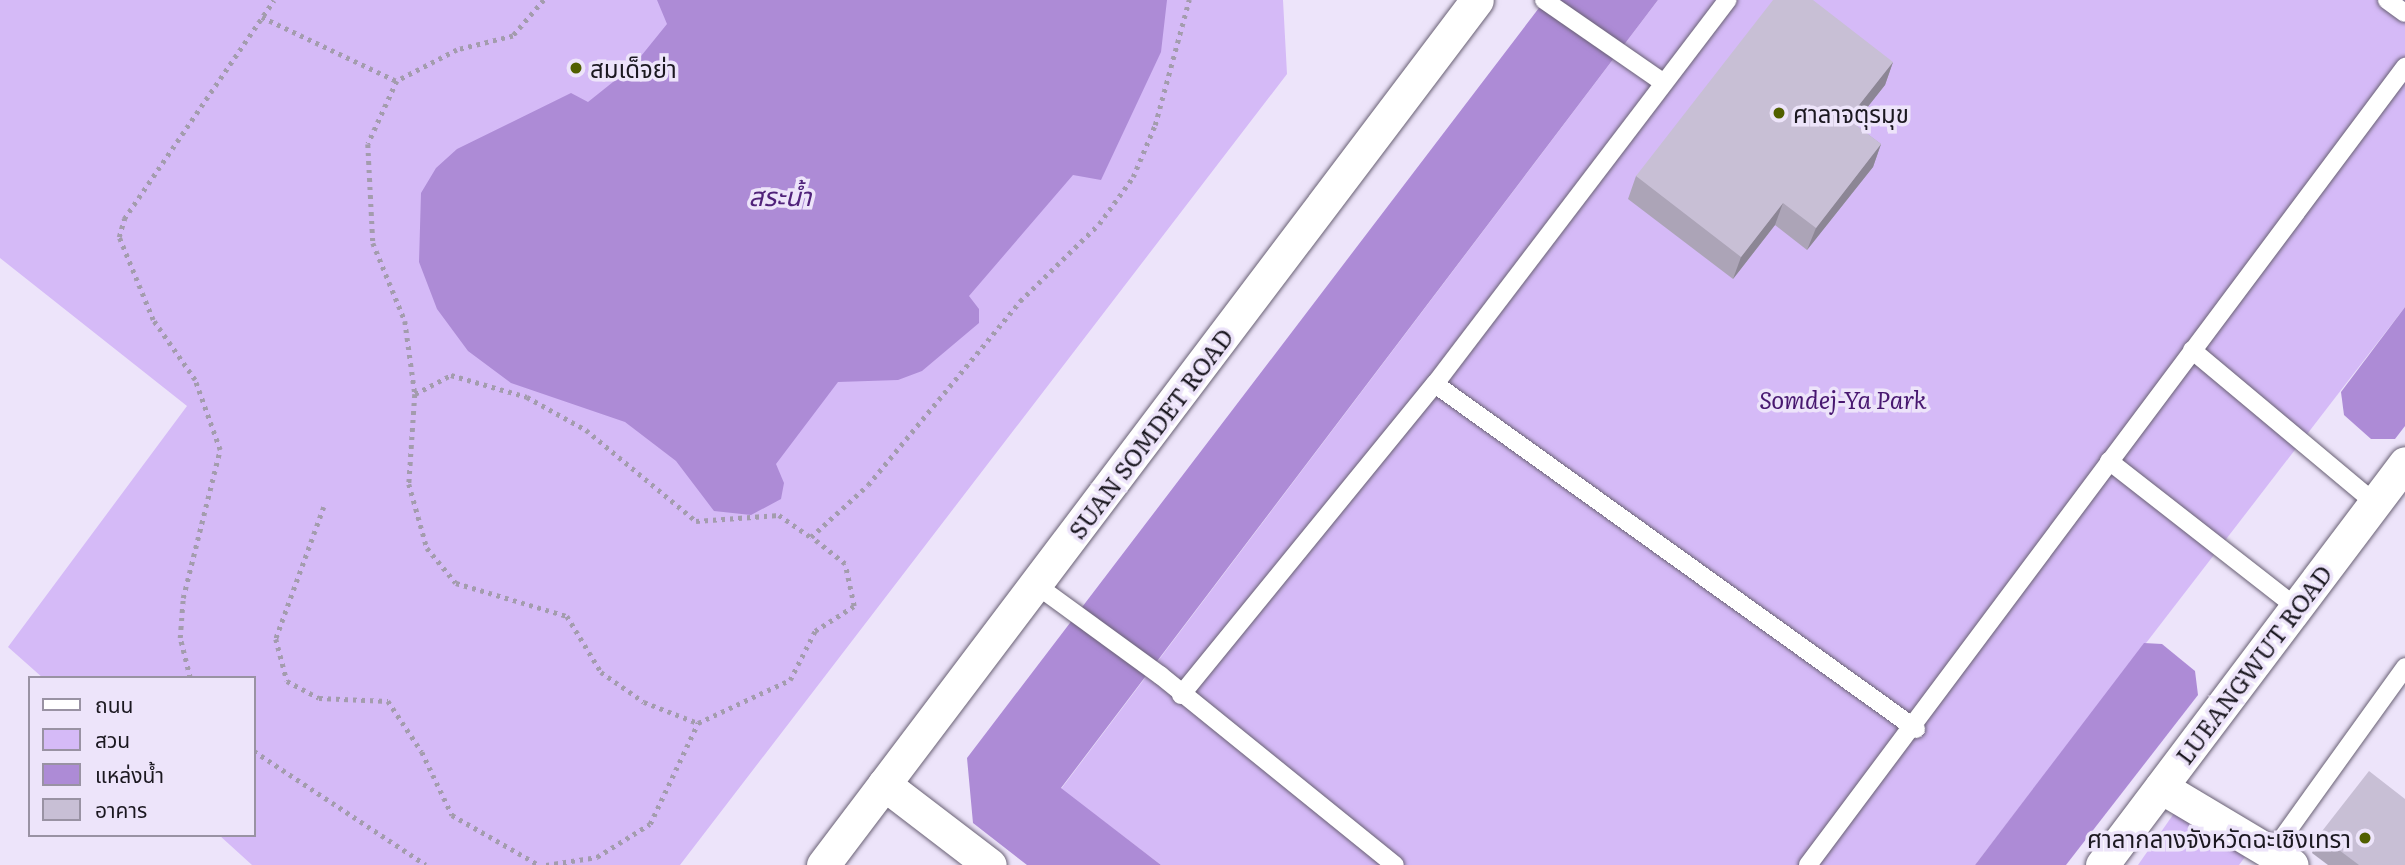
<!DOCTYPE html>
<meta charset="utf-8">
<style>
body{margin:0}
#map{position:relative;width:2405px;height:865px;overflow:hidden;background:#ede4fa;font-family:Literata,"Noto Sans Thai",serif}
div>[style]{position:absolute}
.green>*{inset:0;background:#d5baf7}
.water>*{inset:0;background:#ad8bd6}
.path>*{height:4.5px;margin-top:-2.25px;transform-origin:0;background:repeating-linear-gradient(90deg,#a39cad 0 3.5px,transparent 0 8.5px)}
.roads{filter:drop-shadow(0 0 2px #696174) drop-shadow(0 0 2px #696174)}
.service>*{height:18px;margin:-9px;padding:0 9px;transform-origin:9px;border-radius:9px;background:#fff}
.minor>*{height:33px;margin:-16.5px;padding:0 16.5px;transform-origin:16.5px;border-radius:16.5px;background:#fff}
.wall>*{inset:0;background:#aca4b7}
.shaded-wall>*{inset:0;background:#8c8695}
.building>*{inset:0;background:#c8bfd5}
.dots>*{width:19px;height:19px;translate:-50% -50%;box-sizing:border-box;border:4px solid #ede4fa;border-radius:50%}
span{translate:-50% -50%;white-space:nowrap;text-align:center;line-height:1.15;-webkit-text-stroke:7px #ede4fa;paint-order:stroke}
.poi-label{font-size:24px;color:#1b1820}
.left{translate:0 -50%;text-align:left}
.right{translate:-100% -50%;text-align:right}
.park-label{font-size:24px;color:#481870;font-style:italic}
.street-label{font-size:24px;color:#1b1820}
.water-label{font-size:26px;color:#50227a;font-style:italic}
.legend{position:absolute;left:28px;top:676px;width:228px;height:161px;box-sizing:border-box;background:#ede4fa;border:2px solid #9992a3;margin:0;padding:9px 12px;list-style:none;font-size:21px;color:#1b1820}
.legend li{display:flex;align-items:center;gap:14px;height:35px}
.legend b{width:35px;border:2px solid #9992a3}
</style>
<div id="map">
<div class="green">
<div style="clip-path:polygon(0 0,1283px 0,1287px 74px,680px 865px,252px 865px,219px 835px,254px 835px,254px 678px,43px 678px,8px 647px,187px 406px,0 258px)"></div>
<div style="clip-path:polygon(1658px 0,2405px 0,2405px 307px,1975px 865px,1161px 865px,1061px 789px)"></div>
<div style="clip-path:polygon(2177px 809px,2245px 857px,2239px 865px,2138px 865px)"></div>
</div>
<div class="water">
<div style="clip-path:polygon(657px 0,1167px 0,1161px 52px,1101px 180px,1073px 175px,969px 296px,979px 309px,979px 323px,922px 371px,898px 380px,838px 382px,776px 464px,784px 483px,781px 499px,751px 515px,714px 511px,676px 461px,625px 422px,511px 383px,468px 351px,437px 309px,419px 262px,421px 193px,436px 168px,457px 149px,571px 93px,588px 102px,633px 66px,667px 24px)"></div>
<div style="clip-path:polygon(1545px 0,1658px 0,1061px 788px,1161px 865px,1027px 865px,973px 823px,967px 758px)"></div>
<div style="clip-path:polygon(2405px 307px,2405px 426px,2395px 439px,2371px 439px,2344px 415px,2341px 392px)"></div>
<div style="clip-path:polygon(2144px 643px,2162px 644px,2195px 671px,2198px 695px,2066px 865px,1975px 865px)"></div>
</div>
<div class="path">
<div style="left:544px;top:0;width:48px;rotate:130.7deg"></div>
<div style="left:513px;top:36px;width:58px;rotate:166deg"></div>
<div style="left:457px;top:50px;width:68px;rotate:152.7deg"></div>
<div style="left:397px;top:81px;width:69px;rotate:114.7deg"></div>
<div style="left:368px;top:144px;width:99px;rotate:87.1deg"></div>
<div style="left:373px;top:243px;width:84px;rotate:67.7deg"></div>
<div style="left:405px;top:321px;width:74px;rotate:82.2deg"></div>
<div style="left:415px;top:394px;width:90px;rotate:93.8deg"></div>
<div style="left:409px;top:484px;width:66px;rotate:74.3deg"></div>
<div style="left:427px;top:548px;width:45px;rotate:50.4deg"></div>
<div style="left:456px;top:583px;width:116px;rotate:16.6deg"></div>
<div style="left:567px;top:616px;width:66px;rotate:58.7deg"></div>
<div style="left:601px;top:672px;width:52px;rotate:34.9deg"></div>
<div style="left:644px;top:702px;width:58px;rotate:21.3deg"></div>
<div style="left:262px;top:17px;width:149px;rotate:25.4deg"></div>
<div style="left:415px;top:394px;width:41px;rotate:-27.8deg"></div>
<div style="left:451px;top:375px;width:79px;rotate:16.1deg"></div>
<div style="left:527px;top:397px;width:68px;rotate:29.2deg"></div>
<div style="left:586px;top:430px;width:143px;rotate:39.6deg"></div>
<div style="left:696px;top:521px;width:83px;rotate:-4.1deg"></div>
<div style="left:779px;top:515px;width:39px;rotate:35deg"></div>
<div style="left:811px;top:537px;width:77px;rotate:-42.4deg"></div>
<div style="left:868px;top:485px;width:239px;rotate:-50.4deg"></div>
<div style="left:1020px;top:301px;width:110px;rotate:-44.3deg"></div>
<div style="left:1099px;top:224px;width:58px;rotate:-54.1deg"></div>
<div style="left:1133px;top:177px;width:56px;rotate:-67.1deg"></div>
<div style="left:1155px;top:125px;width:130px;rotate:-74.8deg"></div>
<div style="left:324px;top:507px;width:140px;rotate:110deg"></div>
<div style="left:276px;top:639px;width:43px;rotate:75.3deg"></div>
<div style="left:287px;top:681px;width:36px;rotate:28deg"></div>
<div style="left:319px;top:698px;width:69px;rotate:2.5deg"></div>
<div style="left:388px;top:701px;width:61px;rotate:56.3deg"></div>
<div style="left:422px;top:752px;width:70px;rotate:64.5deg"></div>
<div style="left:452px;top:815px;width:100px;rotate:29.9deg"></div>
<div style="left:190px;top:678px;width:41px;rotate:-104deg"></div>
<div style="left:180px;top:638px;width:40px;rotate:-85.7deg"></div>
<div style="left:183px;top:598px;width:153px;rotate:-76deg"></div>
<div style="left:220px;top:450px;width:74px;rotate:-109.7deg"></div>
<div style="left:195px;top:380px;width:73px;rotate:-125deg"></div>
<div style="left:153px;top:320px;width:90px;rotate:-112.3deg"></div>
<div style="left:119px;top:237px;width:19px;rotate:-74deg"></div>
<div style="left:124px;top:219px;width:265px;rotate:-55.6deg"></div>
<div style="left:254px;top:751px;width:206px;rotate:33.5deg"></div>
<div style="left:546px;top:865px;width:52px;rotate:-8.9deg"></div>
<div style="left:597px;top:857px;width:62px;rotate:-31.9deg"></div>
<div style="left:650px;top:824px;width:112px;rotate:-64.6deg"></div>
<div style="left:698px;top:723px;width:102px;rotate:-25.1deg"></div>
<div style="left:790px;top:680px;width:55px;rotate:-63deg"></div>
<div style="left:815px;top:631px;width:46px;rotate:-32.7deg"></div>
<div style="left:854px;top:606px;width:43px;rotate:-102.1deg"></div>
<div style="left:845px;top:564px;width:43px;rotate:-141.5deg"></div>
</div>
<div class="roads">
<div class="service">
<div style="left:1544px;top:0;width:142px;rotate:34.7deg"></div>
<div style="left:2387px;top:0;width:22px;rotate:36deg"></div>
<div style="left:2192px;top:350px;width:239px;rotate:39.9deg"></div>
<div style="left:1435px;top:384px;width:592px;rotate:35.65deg"></div>
<div style="left:2109px;top:461px;width:237px;rotate:38deg"></div>
<div style="left:1035px;top:584px;width:155px;rotate:36.1deg"></div>
<div style="left:1160px;top:675px;width:302px;rotate:39deg"></div>
<div style="left:1181px;top:695px;width:402px;rotate:-50.8deg"></div>
<div style="left:1435px;top:384px;width:483px;rotate:-52.7deg"></div>
<div style="left:2268px;top:858px;width:235px;rotate:-54.3deg"></div>
<div style="left:1808px;top:865px;width:997px;rotate:-53.2deg"></div>
</div>
<div class="minor">
<div style="left:884px;top:784px;width:133px;rotate:37.4deg"></div>
<div style="left:2161px;top:787px;width:152px;rotate:30.8deg"></div>
<div style="left:823px;top:865px;width:1084px;rotate:-52.91deg"></div>
<div style="left:2102px;top:865px;width:503px;rotate:-52.99deg"></div>
</div>
</div>
<div class="wall">
<div style="clip-path:polygon(1893px 62px,1885px 85px,1854px 124px,1881px 144px,1873px 167px,1807px 250px,1775px 225px,1733px 279px,1628px 199px,1636px 176px)"></div>
<div style="clip-path:polygon(2319px 835px,2405px 865px,2328px 865px,2312px 853px)"></div>
</div>
<div class="shaded-wall">
<div style="clip-path:polygon(1893px 62px,1885px 85px,1840px 142px,1848px 119px)"></div>
<div style="clip-path:polygon(1881px 144px,1873px 167px,1807px 250px,1816px 228px)"></div>
<div style="clip-path:polygon(1783px 203px,1775px 225px,1733px 279px,1741px 257px)"></div>
</div>
<div class="building">
<div style="clip-path:polygon(1773px 0,1813px 0,1893px 62px,1848px 119px,1881px 144px,1816px 228px,1783px 203px,1741px 257px,1636px 176px)"></div>
<div style="clip-path:polygon(2369px 771px,2405px 799px,2405px 865px,2359px 865px,2319px 835px)"></div>
</div>
<div class="dots">
<div style="left:576px;top:68px;background:#515f00"></div>
<div style="left:1779px;top:113px;background:#515f00"></div>
<div style="left:2365px;top:838px;background:#515f00"></div>
</div>
<div class="poi-label">
<span class="left" style="left:590px;top:68px">สมเด็จย่า</span>
<span class="left" style="left:1793px;top:113px">ศาลาจตุรมุข</span>
<span class="right" style="left:2351px;top:838px">ศาลากลางจังหวัดฉะเชิงเทรา</span>
</div>
<div class="park-label">
<span style="left:1843px;top:399px">Somdej-Ya Park</span>
</div>
<div class="street-label">
<span style="left:1150px;top:433px;rotate:-53deg">SUAN SOMDET ROAD</span>
<span style="left:2253px;top:664px;rotate:-53deg">LUEANGWUT ROAD</span>
</div>
<div class="water-label">
<span style="left:780px;top:195px">สระน้ำ</span>
</div>
<ul class="legend">
<li><b style="height:9px;background:#fff"></b>ถนน</li>
<li><b style="height:19px;background:#d5baf7"></b>สวน</li>
<li><b style="height:19px;background:#ad8bd6"></b>แหล่งน้ำ</li>
<li><b style="height:19px;background:#c8bfd5"></b>อาคาร</li>
</ul>
</div>
